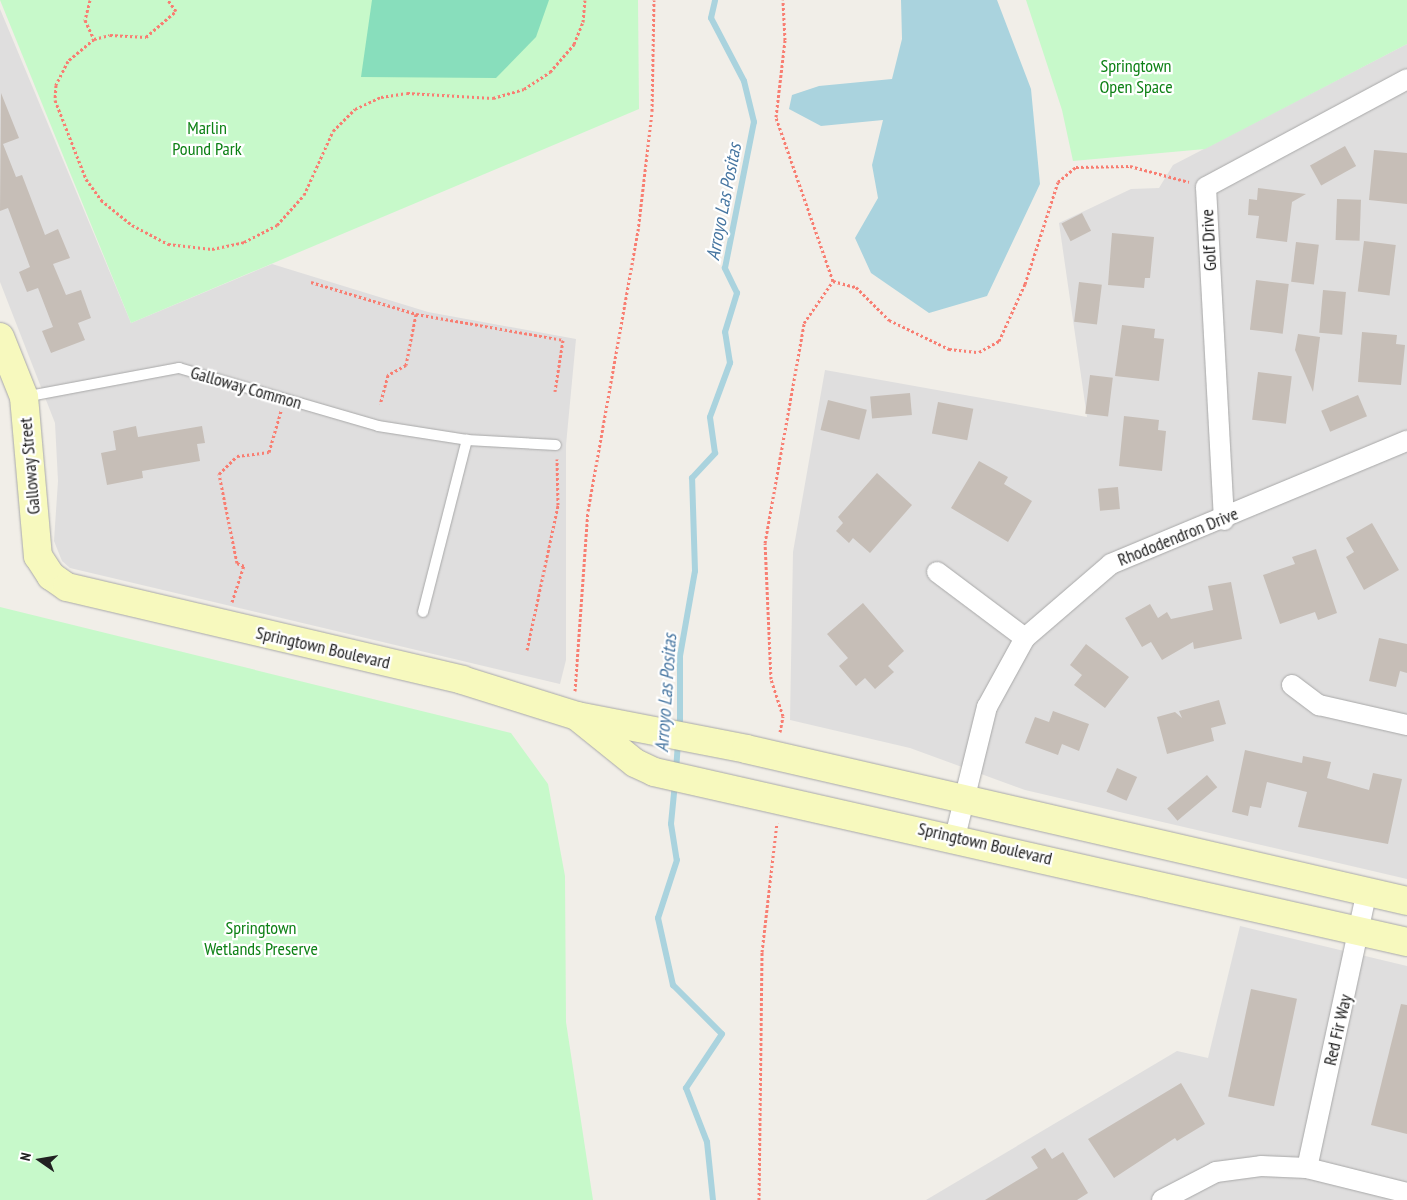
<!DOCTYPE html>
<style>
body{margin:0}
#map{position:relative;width:1407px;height:1200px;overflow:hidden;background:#f1eee8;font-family:"PT Sans Narrow",sans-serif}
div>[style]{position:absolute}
.residential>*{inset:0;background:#dfdede}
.park>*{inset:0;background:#c7f9ca}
.pitch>*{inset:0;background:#88debc}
.water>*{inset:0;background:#aad3de}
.stream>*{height:6px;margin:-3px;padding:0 3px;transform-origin:3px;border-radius:3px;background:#aad3de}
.building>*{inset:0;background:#c6beb7;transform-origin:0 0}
.path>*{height:3px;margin-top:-1.5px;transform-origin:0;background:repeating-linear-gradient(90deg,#f87e72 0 2.5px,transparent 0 5px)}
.roads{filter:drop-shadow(0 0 1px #a8a8a8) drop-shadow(0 0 1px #a8a8a8)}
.lane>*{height:10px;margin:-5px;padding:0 5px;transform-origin:5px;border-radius:5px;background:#fff}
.street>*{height:20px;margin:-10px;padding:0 10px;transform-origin:10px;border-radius:10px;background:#fff}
.secondary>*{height:28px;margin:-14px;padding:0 14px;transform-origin:14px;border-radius:14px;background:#f7f9be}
span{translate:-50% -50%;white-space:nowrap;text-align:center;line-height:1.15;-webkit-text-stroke:4.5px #fff;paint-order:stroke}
.park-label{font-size:18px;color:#0d8115}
.street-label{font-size:18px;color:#212121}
.water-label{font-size:19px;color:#4776a1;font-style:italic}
.north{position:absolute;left:15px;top:1135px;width:50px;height:50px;-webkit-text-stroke:4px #fff;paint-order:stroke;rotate:283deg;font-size:14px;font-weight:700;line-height:20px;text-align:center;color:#212121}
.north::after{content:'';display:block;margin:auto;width:18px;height:22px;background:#212121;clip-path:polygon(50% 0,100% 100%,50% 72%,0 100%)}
</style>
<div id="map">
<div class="residential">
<div style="clip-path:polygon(0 9px,131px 323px,272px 264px,428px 312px,576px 339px,566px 445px,566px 660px,560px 684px,70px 568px,62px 561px,54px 541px,58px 481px,55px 423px,0 282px)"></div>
<div style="clip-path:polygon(1407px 44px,1407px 879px,1025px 790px,910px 748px,790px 720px,793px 552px,825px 370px,1087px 417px,1059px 223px,1131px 189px,1159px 188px,1173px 165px)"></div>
<div style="clip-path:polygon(1240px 926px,1407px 966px,1407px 1200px,926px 1200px,1177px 1051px,1208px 1058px)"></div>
</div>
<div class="park">
<div style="clip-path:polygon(0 0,638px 0,639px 109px,131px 323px)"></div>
<div style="clip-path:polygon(1026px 0,1407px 0,1407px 44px,1205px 149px,1073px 161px,1062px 110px)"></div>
<div style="clip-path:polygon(0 607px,511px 733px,548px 784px,565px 876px,566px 1022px,593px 1200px,0 1200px)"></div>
</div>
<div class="pitch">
<div style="clip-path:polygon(372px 0,549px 0,536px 37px,496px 78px,361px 77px)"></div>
</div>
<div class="water">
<div style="clip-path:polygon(901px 0,997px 0,1031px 89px,1040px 184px,987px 296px,929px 313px,871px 273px,855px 238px,878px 198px,872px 165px,883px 120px,821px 126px,789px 109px,792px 95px,819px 86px,892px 79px,902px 39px)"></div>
</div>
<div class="stream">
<div style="left:680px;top:728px;width:72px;rotate:-90deg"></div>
<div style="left:680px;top:656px;width:86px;rotate:-80deg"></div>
<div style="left:695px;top:571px;width:93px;rotate:-91.8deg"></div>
<div style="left:692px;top:478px;width:34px;rotate:-47deg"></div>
<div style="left:715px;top:453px;width:36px;rotate:-98deg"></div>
<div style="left:710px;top:417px;width:58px;rotate:-69.7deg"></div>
<div style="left:730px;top:363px;width:31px;rotate:-99deg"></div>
<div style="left:725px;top:332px;width:41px;rotate:-72.9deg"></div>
<div style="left:737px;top:293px;width:28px;rotate:-116deg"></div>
<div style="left:725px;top:268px;width:149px;rotate:-78.8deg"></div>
<div style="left:754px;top:122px;width:42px;rotate:-103.7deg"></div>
<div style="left:744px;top:81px;width:71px;rotate:-117.6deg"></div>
<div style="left:711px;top:18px;width:18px;rotate:-77deg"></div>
<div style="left:676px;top:771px;width:28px;rotate:-86deg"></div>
<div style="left:675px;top:783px;width:41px;rotate:95.6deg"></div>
<div style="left:671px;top:824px;width:36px;rotate:81deg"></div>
<div style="left:677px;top:860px;width:61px;rotate:108.1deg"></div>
<div style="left:658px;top:918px;width:69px;rotate:77.4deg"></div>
<div style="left:673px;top:985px;width:69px;rotate:45deg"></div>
<div style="left:722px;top:1034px;width:65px;rotate:123.7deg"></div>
<div style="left:686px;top:1088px;width:58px;rotate:68.7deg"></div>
<div style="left:707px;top:1142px;width:58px;rotate:84.1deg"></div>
</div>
<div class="building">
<div style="clip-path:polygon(1px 93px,19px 138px,3px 144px,16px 177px,22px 175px,45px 235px,58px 229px,70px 258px,53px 264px,66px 295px,81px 290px,91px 318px,78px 323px,85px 340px,51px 353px,42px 331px,53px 327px,38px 288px,27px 292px,19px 272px,30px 267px,8px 208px,0 211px)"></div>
<div style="left:1345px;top:146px;width:23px;height:40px;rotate:61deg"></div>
<div style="clip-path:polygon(1374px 150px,1407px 153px,1407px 204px,1369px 200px)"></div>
<div style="clip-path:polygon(1258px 188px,1306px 194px,1292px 202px,1287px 242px,1256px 238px,1259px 216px,1248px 215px,1249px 199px,1257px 200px)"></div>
<div style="left:1337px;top:199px;width:24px;height:41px;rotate:2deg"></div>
<div style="left:1082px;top:213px;width:20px;height:23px;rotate:63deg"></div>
<div style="clip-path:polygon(1112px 233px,1154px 237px,1150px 278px,1145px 278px,1144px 288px,1108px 285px)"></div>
<div style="left:1364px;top:241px;width:32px;height:51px;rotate:7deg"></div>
<div style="left:1296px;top:242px;width:23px;height:40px;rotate:7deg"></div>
<div style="left:1256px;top:280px;width:33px;height:50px;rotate:7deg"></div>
<div style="left:1079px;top:282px;width:23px;height:40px;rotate:7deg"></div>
<div style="left:1323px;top:290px;width:23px;height:43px;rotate:5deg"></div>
<div style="clip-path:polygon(1122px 325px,1155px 329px,1154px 338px,1164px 339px,1159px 381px,1115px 376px)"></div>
<div style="clip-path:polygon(1362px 332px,1397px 335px,1396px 344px,1405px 345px,1401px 385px,1358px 382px)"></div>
<div style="clip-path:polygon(1298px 334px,1320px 337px,1313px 392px,1295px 350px)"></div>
<div style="left:1258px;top:372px;width:34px;height:48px;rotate:7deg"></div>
<div style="left:1090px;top:375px;width:23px;height:39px;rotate:7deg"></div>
<div style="left:910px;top:393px;width:22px;height:40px;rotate:85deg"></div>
<div style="left:1358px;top:395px;width:23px;height:40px;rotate:67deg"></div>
<div style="left:828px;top:400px;width:40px;height:31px;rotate:14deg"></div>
<div style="left:938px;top:402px;width:36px;height:32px;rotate:11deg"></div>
<div style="clip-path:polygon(1124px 416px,1159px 420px,1158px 430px,1166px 431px,1162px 471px,1119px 466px)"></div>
<div style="clip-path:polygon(136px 426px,138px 437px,202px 426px,205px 443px,197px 444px,200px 461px,142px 471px,143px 478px,107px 485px,101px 453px,116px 450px,113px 431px)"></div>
<div style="clip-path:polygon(979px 461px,1008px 477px,1004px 484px,1032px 501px,1008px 542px,951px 508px)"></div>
<div style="clip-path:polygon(877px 473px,912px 505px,870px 553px,853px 538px,849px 543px,836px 531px,843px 523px,838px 517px)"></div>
<div style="left:1118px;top:487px;width:22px;height:20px;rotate:85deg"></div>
<div style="clip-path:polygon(1372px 523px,1399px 570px,1364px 590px,1346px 557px,1354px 552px,1346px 538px)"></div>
<div style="clip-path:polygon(1316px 549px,1337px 613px,1318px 620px,1315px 612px,1280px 624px,1263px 575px,1295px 564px,1292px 557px)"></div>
<div style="clip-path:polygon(1231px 582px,1242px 639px,1194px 649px,1193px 642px,1162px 660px,1151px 642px,1142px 647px,1125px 618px,1150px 604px,1158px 618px,1167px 612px,1171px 619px,1213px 610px,1208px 586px)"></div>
<div style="clip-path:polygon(863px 603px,904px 651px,888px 666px,894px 672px,875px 689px,865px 678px,856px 686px,839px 666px,848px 658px,827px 634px)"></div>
<div style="clip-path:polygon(1379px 638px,1407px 644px,1407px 673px,1400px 671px,1396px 687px,1369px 681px)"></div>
<div style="clip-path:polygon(1086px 644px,1129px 677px,1105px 708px,1074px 685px,1082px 675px,1070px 665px)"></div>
<div style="clip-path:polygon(1219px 700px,1226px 724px,1211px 728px,1214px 741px,1167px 754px,1157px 717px,1175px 712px,1182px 718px,1179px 711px)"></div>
<div style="clip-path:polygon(1053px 711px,1089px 724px,1079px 751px,1062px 744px,1058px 755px,1025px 743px,1035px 717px,1049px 722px)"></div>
<div style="clip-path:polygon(1245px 750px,1302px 763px,1303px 756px,1331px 762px,1327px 778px,1369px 790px,1373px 773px,1402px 779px,1388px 844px,1298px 827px,1307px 792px,1267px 782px,1261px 808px,1250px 806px,1248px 816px,1232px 812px)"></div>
<div style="left:1117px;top:768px;width:22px;height:26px;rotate:24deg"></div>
<div style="left:1207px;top:775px;width:16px;height:52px;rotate:50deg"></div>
<div style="left:1251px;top:989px;width:47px;height:110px;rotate:12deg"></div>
<div style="clip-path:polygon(1401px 1004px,1407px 1005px,1407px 1134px,1371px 1125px)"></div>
<div style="clip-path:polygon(1181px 1083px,1205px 1124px,1177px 1141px,1175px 1138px,1114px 1178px,1088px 1139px)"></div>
<div style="clip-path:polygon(1045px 1148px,1052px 1159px,1063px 1152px,1088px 1193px,1077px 1200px,985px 1200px,1038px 1168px,1031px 1157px)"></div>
</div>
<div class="path">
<div style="left:90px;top:0;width:21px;rotate:104deg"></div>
<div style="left:85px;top:20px;width:21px;rotate:65deg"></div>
<div style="left:94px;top:39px;width:34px;rotate:140deg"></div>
<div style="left:68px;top:61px;width:27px;rotate:117deg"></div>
<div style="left:56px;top:85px;width:15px;rotate:94deg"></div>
<div style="left:55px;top:100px;width:85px;rotate:68.6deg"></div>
<div style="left:86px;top:179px;width:26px;rotate:54deg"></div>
<div style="left:101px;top:200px;width:40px;rotate:39deg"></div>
<div style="left:132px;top:225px;width:41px;rotate:27.8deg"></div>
<div style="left:168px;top:244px;width:44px;rotate:6.5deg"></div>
<div style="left:212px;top:249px;width:33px;rotate:-12deg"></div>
<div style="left:244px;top:242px;width:37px;rotate:-27deg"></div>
<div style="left:277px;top:225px;width:40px;rotate:-48deg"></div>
<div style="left:304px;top:195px;width:70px;rotate:-65.6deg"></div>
<div style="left:333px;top:131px;width:31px;rotate:-45deg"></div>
<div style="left:355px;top:109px;width:29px;rotate:-25deg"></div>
<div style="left:381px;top:97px;width:26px;rotate:-9deg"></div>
<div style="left:407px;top:93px;width:86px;rotate:3.3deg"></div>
<div style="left:493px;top:98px;width:32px;rotate:-16deg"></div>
<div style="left:524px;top:89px;width:31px;rotate:-33deg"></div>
<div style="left:550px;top:72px;width:37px;rotate:-49deg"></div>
<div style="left:574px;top:44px;width:24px;rotate:-68deg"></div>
<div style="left:583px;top:22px;width:22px;rotate:-85deg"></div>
<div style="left:94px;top:39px;width:16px;rotate:-14deg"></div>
<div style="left:110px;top:35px;width:36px;rotate:3deg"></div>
<div style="left:146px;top:37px;width:40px;rotate:-41deg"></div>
<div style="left:176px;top:11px;width:14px;rotate:-126deg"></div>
<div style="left:833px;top:281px;width:24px;rotate:15deg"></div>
<div style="left:856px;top:287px;width:47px;rotate:45deg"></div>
<div style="left:889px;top:320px;width:67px;rotate:25.8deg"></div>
<div style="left:949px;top:349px;width:30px;rotate:6deg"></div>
<div style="left:979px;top:352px;width:23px;rotate:-29deg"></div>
<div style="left:999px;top:341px;width:63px;rotate:-65.5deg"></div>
<div style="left:1025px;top:284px;width:107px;rotate:-72.1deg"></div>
<div style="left:1058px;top:182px;width:23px;rotate:-40deg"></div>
<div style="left:1076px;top:167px;width:54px;rotate:-1.1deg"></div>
<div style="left:1130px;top:166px;width:61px;rotate:15.2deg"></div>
<div style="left:311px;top:282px;width:110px;rotate:16.9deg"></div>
<div style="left:416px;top:314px;width:52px;rotate:101.1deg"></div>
<div style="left:406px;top:365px;width:21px;rotate:151deg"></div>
<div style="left:388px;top:375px;width:30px;rotate:105deg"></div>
<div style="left:416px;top:314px;width:149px;rotate:10deg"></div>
<div style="left:563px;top:340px;width:52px;rotate:98.9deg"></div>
<div style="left:232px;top:602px;width:38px;rotate:-72deg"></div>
<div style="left:244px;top:566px;width:8px;rotate:-157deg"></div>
<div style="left:237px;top:563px;width:91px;rotate:-101.4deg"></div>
<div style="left:219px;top:474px;width:25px;rotate:-45deg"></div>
<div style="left:237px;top:456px;width:32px;rotate:-7deg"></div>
<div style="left:269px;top:452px;width:43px;rotate:-73.7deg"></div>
<div style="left:527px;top:650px;width:148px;rotate:-77.9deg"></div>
<div style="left:558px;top:505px;width:46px;rotate:-91.2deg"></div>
<div style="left:575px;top:691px;width:180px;rotate:-85.9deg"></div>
<div style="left:588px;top:511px;width:284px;rotate:-79.9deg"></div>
<div style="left:638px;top:231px;width:121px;rotate:-83.3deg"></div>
<div style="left:652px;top:111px;width:111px;rotate:-89deg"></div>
<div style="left:780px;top:732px;width:16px;rotate:-79deg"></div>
<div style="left:783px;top:716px;width:39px;rotate:-108deg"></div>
<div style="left:771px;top:679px;width:136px;rotate:-92.5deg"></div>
<div style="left:765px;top:543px;width:223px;rotate:-79.9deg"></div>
<div style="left:804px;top:323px;width:51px;rotate:-55.4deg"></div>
<div style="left:833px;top:281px;width:174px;rotate:-109.2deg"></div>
<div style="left:776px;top:117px;width:78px;rotate:-83.3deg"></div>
<div style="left:785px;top:40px;width:40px;rotate:-92.9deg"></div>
<div style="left:759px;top:1200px;width:248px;rotate:-89.3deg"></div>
<div style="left:762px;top:952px;width:130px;rotate:-83.4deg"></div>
</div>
<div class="roads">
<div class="lane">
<div style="left:24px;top:397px;width:158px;rotate:-10.6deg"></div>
<div style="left:179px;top:368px;width:207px;rotate:16.2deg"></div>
<div style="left:378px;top:426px;width:90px;rotate:8.9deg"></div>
<div style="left:467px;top:440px;width:89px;rotate:3.2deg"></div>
<div style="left:423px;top:612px;width:178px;rotate:-75.7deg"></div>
</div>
<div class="street">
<div style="left:1224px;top:520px;width:333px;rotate:-93.1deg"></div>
<div style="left:1206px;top:187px;width:228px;rotate:-28.2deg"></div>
<div style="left:937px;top:572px;width:110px;rotate:36.9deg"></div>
<div style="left:1292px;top:685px;width:34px;rotate:37deg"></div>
<div style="left:1319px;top:705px;width:90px;rotate:12.8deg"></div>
<div style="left:955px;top:837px;width:134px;rotate:-76.2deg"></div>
<div style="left:987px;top:707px;width:79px;rotate:-61.2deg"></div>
<div style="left:1025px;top:638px;width:113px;rotate:-40.7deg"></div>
<div style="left:1111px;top:564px;width:321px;rotate:-22.6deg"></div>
<div style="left:1307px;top:1168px;width:283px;rotate:-77.8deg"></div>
<div style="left:1162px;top:1200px;width:61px;rotate:-27.4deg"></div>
<div style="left:1216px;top:1172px;width:45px;rotate:-7.6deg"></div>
<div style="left:1261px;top:1166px;width:46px;rotate:2.5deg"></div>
<div style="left:1307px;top:1168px;width:103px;rotate:14deg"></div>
</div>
<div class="secondary">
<div style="left:0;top:337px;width:65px;rotate:68.2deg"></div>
<div style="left:24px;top:397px;width:160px;rotate:85deg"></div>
<div style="left:38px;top:556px;width:24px;rotate:57deg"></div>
<div style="left:51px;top:576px;width:19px;rotate:35deg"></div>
<div style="left:67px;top:587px;width:406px;rotate:13.2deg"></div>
<div style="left:462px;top:680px;width:121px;rotate:17.4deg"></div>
<div style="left:577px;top:716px;width:172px;rotate:11deg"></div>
<div style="left:746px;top:749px;width:678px;rotate:12.95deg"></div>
<div style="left:578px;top:717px;width:73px;rotate:38.9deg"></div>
<div style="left:635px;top:763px;width:21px;rotate:25deg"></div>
<div style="left:654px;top:772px;width:772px;rotate:12.72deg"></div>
</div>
</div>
<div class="park-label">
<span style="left:1136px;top:77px">Springtown<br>Open Space</span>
<span style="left:207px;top:139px">Marlin<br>Pound Park</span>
<span style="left:261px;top:939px">Springtown<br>Wetlands Preserve</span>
</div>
<div class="street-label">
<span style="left:1209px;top:240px;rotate:-93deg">Golf Drive</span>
<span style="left:246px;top:388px;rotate:16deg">Galloway Common</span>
<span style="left:30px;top:466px;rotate:-95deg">Galloway Street</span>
<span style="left:1178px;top:537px;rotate:-22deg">Rhododendron Drive</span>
<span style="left:323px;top:648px;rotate:13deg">Springtown Boulevard</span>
<span style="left:985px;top:844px;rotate:13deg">Springtown Boulevard</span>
<span style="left:1338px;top:1030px;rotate:-77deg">Red Fir Way</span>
</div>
<div class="water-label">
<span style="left:724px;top:202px;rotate:-79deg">Arroyo Las Positas</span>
<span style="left:666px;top:693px;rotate:-86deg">Arroyo Las Positas</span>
</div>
<div class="north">N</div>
</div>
